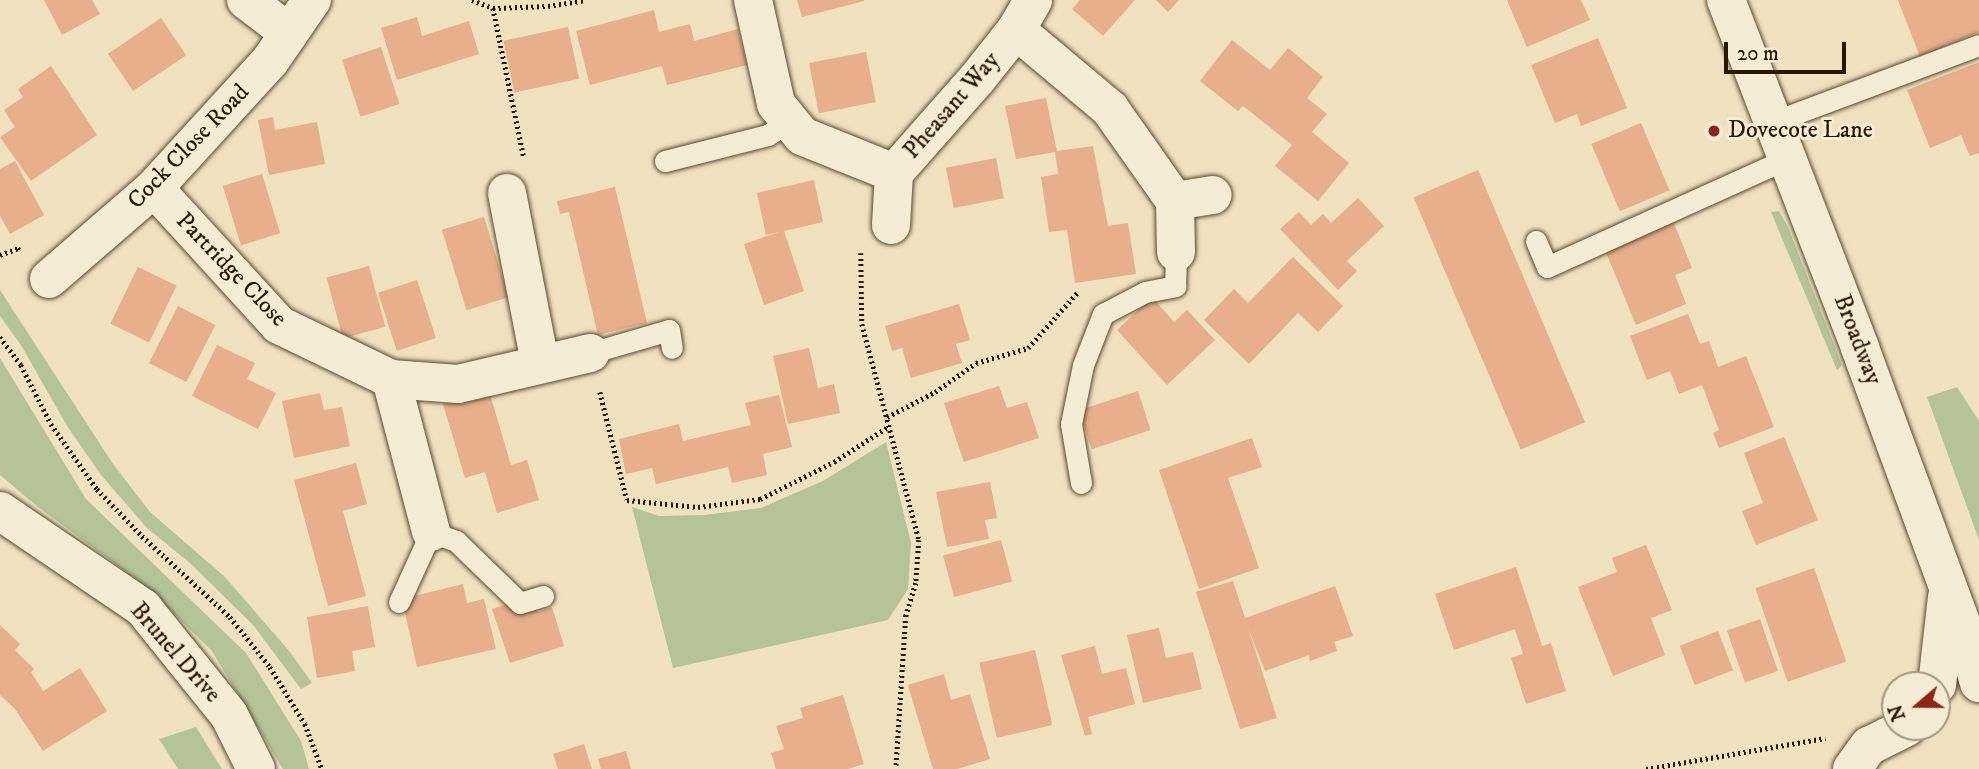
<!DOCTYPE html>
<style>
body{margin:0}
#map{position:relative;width:1979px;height:769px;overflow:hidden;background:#f0e1bf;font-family:"IM FELL DW Pica",serif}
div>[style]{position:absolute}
.green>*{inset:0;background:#b4c496}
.building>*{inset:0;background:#e7af8b;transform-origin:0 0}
.path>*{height:4.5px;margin-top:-2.25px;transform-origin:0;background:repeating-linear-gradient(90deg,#281701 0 2px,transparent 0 5.5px)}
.roads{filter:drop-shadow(0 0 2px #5a4a30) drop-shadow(0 0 2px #5a4a30)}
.lane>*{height:21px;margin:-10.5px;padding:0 10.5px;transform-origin:10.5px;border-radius:10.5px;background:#f5ecd5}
.street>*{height:38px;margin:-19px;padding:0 19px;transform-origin:19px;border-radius:19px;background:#f5ecd5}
.secondary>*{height:38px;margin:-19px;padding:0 19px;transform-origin:19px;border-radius:19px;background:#f5ecd5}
.dots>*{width:19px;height:19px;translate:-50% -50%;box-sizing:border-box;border:4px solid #f5ecd5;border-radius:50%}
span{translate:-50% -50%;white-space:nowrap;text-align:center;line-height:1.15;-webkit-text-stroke:6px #f5ecd5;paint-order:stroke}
.street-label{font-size:24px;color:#281701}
.poi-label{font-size:24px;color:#281701}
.left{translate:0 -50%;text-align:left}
.north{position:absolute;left:1881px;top:671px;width:70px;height:70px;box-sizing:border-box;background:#f5ecd5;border:2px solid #a39780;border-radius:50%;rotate:250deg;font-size:19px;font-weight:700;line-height:28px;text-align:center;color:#281701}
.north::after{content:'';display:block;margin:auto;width:24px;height:32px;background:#8f2418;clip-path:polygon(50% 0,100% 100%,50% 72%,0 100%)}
.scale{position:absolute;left:1724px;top:42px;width:122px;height:32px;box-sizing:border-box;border:4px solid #281701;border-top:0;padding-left:9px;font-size:21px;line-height:24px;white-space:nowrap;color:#281701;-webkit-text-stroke:5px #f5ecd5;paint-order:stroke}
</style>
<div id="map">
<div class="green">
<div style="clip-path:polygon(1779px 211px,1788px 227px,1842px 365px,1837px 370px,1771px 212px)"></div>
<div style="clip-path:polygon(0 290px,113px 464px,150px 512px,225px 577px,290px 652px,312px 683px,301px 689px,254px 626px,190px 563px,147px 528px,101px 475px,67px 426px,21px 345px,0 316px)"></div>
<div style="clip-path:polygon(0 358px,86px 499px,246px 653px,301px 741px,309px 769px,283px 769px,212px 651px,147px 587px,38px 507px,0 475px)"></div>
<div style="clip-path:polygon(1957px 387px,1979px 421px,1979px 540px,1927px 397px)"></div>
<div style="clip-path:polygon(886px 442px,911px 543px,908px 589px,888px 620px,673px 668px,632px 507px,659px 516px,704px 515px,761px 508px,823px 481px)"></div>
<div style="clip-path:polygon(196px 727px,222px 769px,178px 769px,159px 739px)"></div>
</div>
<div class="building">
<div style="clip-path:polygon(44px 0,92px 0,100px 14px,62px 35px)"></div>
<div style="clip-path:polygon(797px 0,864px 0,864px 1px,802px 17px)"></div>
<div style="clip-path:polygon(1080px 0,1135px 0,1103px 36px,1072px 9px)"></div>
<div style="clip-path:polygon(1156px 0,1179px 0,1168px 12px)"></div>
<div style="clip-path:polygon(1507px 0,1581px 0,1590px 20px,1527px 47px)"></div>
<div style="clip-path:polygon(1898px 0,1979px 0,1979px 32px,1920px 57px)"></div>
<div style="clip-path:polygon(654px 10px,659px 32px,690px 24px,694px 41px,738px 29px,747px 65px,667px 85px,662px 66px,590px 85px,576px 31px)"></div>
<div style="clip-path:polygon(417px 17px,422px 36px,469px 21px,479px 54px,397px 80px,381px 28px)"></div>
<div style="left:161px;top:18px;width:45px;height:64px;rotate:56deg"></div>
<div style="left:568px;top:27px;width:53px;height:66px;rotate:78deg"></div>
<div style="clip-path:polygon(1598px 38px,1627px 108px,1581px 126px,1577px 114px,1555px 123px,1531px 65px)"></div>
<div style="clip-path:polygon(1232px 40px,1270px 70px,1288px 48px,1323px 77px,1307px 98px,1327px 114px,1312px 132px,1349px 163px,1318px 201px,1275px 166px,1292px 145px,1243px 106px,1238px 111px,1200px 81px)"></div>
<div style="left:381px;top:47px;width:60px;height:41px;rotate:72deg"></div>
<div style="left:866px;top:52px;width:51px;height:58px;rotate:79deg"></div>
<div style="clip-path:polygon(1979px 62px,1979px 153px,1970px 156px,1961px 135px,1930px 148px,1907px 90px)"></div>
<div style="clip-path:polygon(51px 66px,97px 135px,31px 181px,0 137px,15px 127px,4px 110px,23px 97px,18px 89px)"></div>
<div style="clip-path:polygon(1046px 98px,1057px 151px,1093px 146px,1108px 226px,1128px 223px,1136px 274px,1075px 283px,1067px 230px,1049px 232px,1041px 177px,1058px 174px,1055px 152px,1016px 159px,1005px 106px)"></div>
<div style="clip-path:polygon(273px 117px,275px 130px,317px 122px,325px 164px,269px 175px,258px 120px)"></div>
<div style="left:1641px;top:123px;width:73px;height:54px;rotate:67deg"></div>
<div style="left:996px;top:158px;width:41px;height:51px;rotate:79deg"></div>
<div style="clip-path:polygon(15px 161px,44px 215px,10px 234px,0 216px,0 169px)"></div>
<div style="left:1478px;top:170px;width:274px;height:70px;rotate:67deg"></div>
<div style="left:262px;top:174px;width:62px;height:41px;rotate:73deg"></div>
<div style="clip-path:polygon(814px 180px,823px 222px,784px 231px,804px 291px,764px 305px,744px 244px,779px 232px,766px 235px,757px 193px)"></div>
<div style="clip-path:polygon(615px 187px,647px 323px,598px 335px,569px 212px,560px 214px,557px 201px)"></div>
<div style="clip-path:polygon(1358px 198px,1384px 226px,1347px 261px,1357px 271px,1338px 290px,1280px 229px,1299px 212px,1311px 225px,1323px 214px,1331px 223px)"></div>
<div style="clip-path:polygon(1671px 216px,1692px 268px,1675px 275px,1686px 304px,1636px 325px,1602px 243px)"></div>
<div style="left:484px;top:217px;width:84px;height:44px;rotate:73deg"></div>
<div style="clip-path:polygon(1293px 257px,1343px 306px,1318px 332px,1298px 313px,1249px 364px,1204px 320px,1234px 289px,1248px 303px)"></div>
<div style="left:369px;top:266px;width:63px;height:44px;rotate:75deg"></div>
<div style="left:138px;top:267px;width:43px;height:63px;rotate:26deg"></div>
<div style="left:417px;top:280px;width:61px;height:41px;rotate:72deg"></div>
<div style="clip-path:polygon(1152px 297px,1174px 322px,1187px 310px,1215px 340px,1167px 385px,1117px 330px)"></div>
<div style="clip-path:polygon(959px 304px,970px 340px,956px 344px,962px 363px,911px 378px,902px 348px,892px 351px,885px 326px)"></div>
<div style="left:178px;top:306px;width:42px;height:64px;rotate:27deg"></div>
<div style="clip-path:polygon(1688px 314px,1700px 344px,1709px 341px,1718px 367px,1746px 356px,1774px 427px,1719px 448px,1713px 433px,1719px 430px,1702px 385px,1679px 394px,1670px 371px,1647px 380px,1630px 336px)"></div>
<div style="clip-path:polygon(217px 345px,255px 363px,247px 379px,276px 393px,258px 429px,192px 396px)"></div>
<div style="clip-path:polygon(809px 348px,818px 388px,834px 384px,840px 413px,788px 424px,773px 356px)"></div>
<div style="clip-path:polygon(999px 386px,1007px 408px,1027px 402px,1039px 438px,964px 462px,944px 403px)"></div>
<div style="clip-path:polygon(489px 391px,511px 465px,527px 460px,539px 500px,497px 513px,485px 472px,465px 478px,443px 404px)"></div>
<div style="left:1138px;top:391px;width:41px;height:62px;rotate:72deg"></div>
<div style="clip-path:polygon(320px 393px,324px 410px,342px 407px,350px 446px,294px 458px,282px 401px)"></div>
<div style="clip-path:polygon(779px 395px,792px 447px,763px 454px,767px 475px,732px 483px,728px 467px,656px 484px,652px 468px,626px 474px,619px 439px,679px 424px,683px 441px,751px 425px,745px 403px)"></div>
<div style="clip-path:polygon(1784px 437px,1818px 520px,1756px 545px,1742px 511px,1763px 503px,1744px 453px)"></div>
<div style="clip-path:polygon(1252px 438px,1262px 467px,1228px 478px,1259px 568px,1199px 589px,1159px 470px)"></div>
<div style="clip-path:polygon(356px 463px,367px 504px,343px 511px,366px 596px,328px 606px,294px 480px)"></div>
<div style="clip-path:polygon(990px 482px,997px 518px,985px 520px,989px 539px,947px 547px,936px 492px)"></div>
<div style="left:1001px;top:540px;width:43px;height:60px;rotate:75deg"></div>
<div style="clip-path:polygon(1646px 545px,1672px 610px,1651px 618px,1665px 655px,1613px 676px,1578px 587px,1617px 572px,1612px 558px)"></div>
<div style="clip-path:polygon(1516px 567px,1542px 646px,1551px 643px,1566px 691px,1526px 704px,1511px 658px,1523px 654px,1515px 629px,1454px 650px,1435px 594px)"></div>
<div style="left:1814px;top:568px;width:99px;height:62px;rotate:71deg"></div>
<div style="clip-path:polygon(1233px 581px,1245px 618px,1335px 586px,1353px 636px,1334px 642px,1337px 651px,1310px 661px,1309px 655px,1265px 671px,1248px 628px,1277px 718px,1240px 729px,1196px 592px)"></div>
<div style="clip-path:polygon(463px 584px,467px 603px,484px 599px,496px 649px,417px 667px,402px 599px)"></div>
<div style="clip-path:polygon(510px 603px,514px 613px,535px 606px,538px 612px,552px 607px,564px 646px,510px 663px,492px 609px)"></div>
<div style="clip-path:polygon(368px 606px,375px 647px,352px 651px,355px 671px,317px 678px,307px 617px)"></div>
<div style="left:1760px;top:619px;width:55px;height:35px;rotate:71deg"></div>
<div style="clip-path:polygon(0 625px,20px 644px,15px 650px,34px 669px,31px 672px,43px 691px,80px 668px,107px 711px,43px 751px,15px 709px,0 695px)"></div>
<div style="clip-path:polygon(1159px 628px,1166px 658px,1193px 652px,1202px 689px,1143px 703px,1127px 635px)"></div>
<div style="left:1718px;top:631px;width:42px;height:41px;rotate:69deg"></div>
<div style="clip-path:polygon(1095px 646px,1102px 674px,1126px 668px,1135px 704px,1088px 717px,1092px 734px,1085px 736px,1061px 655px)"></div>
<div style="left:1035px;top:650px;width:77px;height:57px;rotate:77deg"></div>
<div style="clip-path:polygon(944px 674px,951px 700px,970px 694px,990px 759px,957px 769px,933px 769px,908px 685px)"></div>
<div style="clip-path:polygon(843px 695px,864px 764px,848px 769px,776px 769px,771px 753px,784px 749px,776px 726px,803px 718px,800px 708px)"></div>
<div style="clip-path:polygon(584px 744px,592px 769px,558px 769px,553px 754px)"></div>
<div style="clip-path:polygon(626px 751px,631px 769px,601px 769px,598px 759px)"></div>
</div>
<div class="path">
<div style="left:472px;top:0;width:22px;rotate:21deg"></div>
<div style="left:493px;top:8px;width:55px;rotate:-2.1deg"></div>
<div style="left:548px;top:6px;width:38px;rotate:-9deg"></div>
<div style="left:493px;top:8px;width:153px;rotate:78.3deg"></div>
<div style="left:861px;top:253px;width:71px;rotate:89.2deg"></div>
<div style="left:862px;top:324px;width:223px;rotate:75.2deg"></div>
<div style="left:919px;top:540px;width:43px;rotate:94deg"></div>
<div style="left:916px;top:583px;width:34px;rotate:107deg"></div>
<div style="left:906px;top:615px;width:154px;rotate:93.7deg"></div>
<div style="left:0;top:255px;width:19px;rotate:-21deg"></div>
<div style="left:18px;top:248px;width:5px;rotate:53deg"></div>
<div style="left:0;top:337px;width:35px;rotate:53deg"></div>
<div style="left:21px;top:365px;width:66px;rotate:63deg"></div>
<div style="left:51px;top:424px;width:80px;rotate:54.7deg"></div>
<div style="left:97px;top:489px;width:65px;rotate:46.2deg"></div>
<div style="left:142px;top:536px;width:120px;rotate:42.6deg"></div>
<div style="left:230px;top:617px;width:64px;rotate:51.3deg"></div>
<div style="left:270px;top:667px;width:67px;rotate:58.4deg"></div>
<div style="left:305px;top:724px;width:48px;rotate:69.3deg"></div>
<div style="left:600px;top:392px;width:111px;rotate:76deg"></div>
<div style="left:627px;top:500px;width:71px;rotate:5.6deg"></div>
<div style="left:698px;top:507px;width:63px;rotate:-7.4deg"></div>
<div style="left:760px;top:499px;width:83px;rotate:-26.6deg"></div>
<div style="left:834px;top:462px;width:66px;rotate:-33.2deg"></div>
<div style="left:887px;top:417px;width:54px;rotate:-27.5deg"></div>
<div style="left:935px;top:392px;width:50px;rotate:-35.3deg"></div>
<div style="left:976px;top:363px;width:54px;rotate:-16.1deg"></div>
<div style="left:1028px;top:348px;width:74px;rotate:-48.3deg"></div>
<div style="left:1646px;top:769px;width:182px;rotate:-9.8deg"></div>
</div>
<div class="roads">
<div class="lane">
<div style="left:1773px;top:122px;width:220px;rotate:-20.5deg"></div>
<div style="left:665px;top:161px;width:106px;rotate:-14.2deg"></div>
<div style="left:768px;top:135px;width:27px;rotate:-34deg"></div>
<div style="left:1536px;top:241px;width:28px;rotate:67deg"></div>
<div style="left:1547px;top:267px;width:265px;rotate:-24.3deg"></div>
<div style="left:590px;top:353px;width:82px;rotate:-16.2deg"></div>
<div style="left:669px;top:330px;width:18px;rotate:81deg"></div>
<div style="left:1081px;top:483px;width:60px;rotate:-99.6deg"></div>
<div style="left:1071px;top:424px;width:60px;rotate:-78.5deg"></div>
<div style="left:1083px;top:365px;width:55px;rotate:-68.6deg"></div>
<div style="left:1103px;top:314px;width:47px;rotate:-27.6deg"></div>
<div style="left:1145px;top:292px;width:31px;rotate:-11deg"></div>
<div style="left:1175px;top:286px;width:34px;rotate:-88deg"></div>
<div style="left:399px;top:602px;width:77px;rotate:-65.4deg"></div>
<div style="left:431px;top:532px;width:27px;rotate:20deg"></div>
<div style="left:456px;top:541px;width:89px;rotate:44.1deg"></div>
<div style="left:520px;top:603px;width:24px;rotate:-17deg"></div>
</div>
<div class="street">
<div style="left:246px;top:0;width:54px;rotate:37.5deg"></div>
<div style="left:753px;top:0;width:107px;rotate:77.5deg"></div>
<div style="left:776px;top:104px;width:41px;rotate:50.9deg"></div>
<div style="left:802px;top:136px;width:99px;rotate:21.9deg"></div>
<div style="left:1016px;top:30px;width:123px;rotate:40deg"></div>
<div style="left:1110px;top:109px;width:113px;rotate:54.8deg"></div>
<div style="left:1175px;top:201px;width:51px;rotate:88.9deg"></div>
<div style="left:154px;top:188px;width:185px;rotate:47.6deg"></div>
<div style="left:279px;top:325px;width:124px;rotate:25.7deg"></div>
<div style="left:391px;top:379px;width:67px;rotate:4.3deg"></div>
<div style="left:458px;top:384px;width:136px;rotate:-13.2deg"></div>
<div style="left:507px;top:193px;width:172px;rotate:79deg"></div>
<div style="left:1175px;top:201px;width:38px;rotate:-9deg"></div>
<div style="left:891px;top:225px;width:52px;rotate:-86.7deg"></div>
<div style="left:894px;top:173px;width:125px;rotate:-48.6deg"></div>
<div style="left:977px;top:79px;width:63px;rotate:-51.5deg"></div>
<div style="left:1016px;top:30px;width:34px;rotate:-60deg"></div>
<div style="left:49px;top:279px;width:139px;rotate:-40.9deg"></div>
<div style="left:154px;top:188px;width:172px;rotate:-47.6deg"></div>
<div style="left:270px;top:61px;width:74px;rotate:-55.5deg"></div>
<div style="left:391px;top:379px;width:158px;rotate:75.3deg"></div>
<div style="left:0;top:511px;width:173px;rotate:34.1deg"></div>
<div style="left:143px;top:608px;width:137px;rotate:51.2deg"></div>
<div style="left:229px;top:715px;width:60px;rotate:63.4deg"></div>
</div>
<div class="secondary">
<div style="left:1726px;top:0;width:373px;rotate:68.9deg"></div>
<div style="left:1860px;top:348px;width:304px;rotate:69.8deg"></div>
<div style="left:1965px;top:633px;width:52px;rotate:74.4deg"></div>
<div style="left:1937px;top:685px;width:89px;rotate:-83.5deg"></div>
<div style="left:1852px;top:769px;width:29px;rotate:-54deg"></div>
<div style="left:1869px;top:746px;width:42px;rotate:-26.6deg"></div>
</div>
</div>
<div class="dots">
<div style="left:1714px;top:131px;background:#8f2418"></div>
</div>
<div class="street-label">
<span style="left:952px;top:106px;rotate:-49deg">Pheasant Way</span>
<span style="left:189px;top:147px;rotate:-46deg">Cock Close Road</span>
<span style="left:231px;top:270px;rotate:46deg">Partridge Close</span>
<span style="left:1857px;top:340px;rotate:69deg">Broadway</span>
<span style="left:175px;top:653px;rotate:49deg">Brunel Drive</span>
</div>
<div class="poi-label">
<span class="left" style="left:1728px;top:131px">Dovecote Lane</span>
</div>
<div class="north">N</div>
<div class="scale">20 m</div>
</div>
